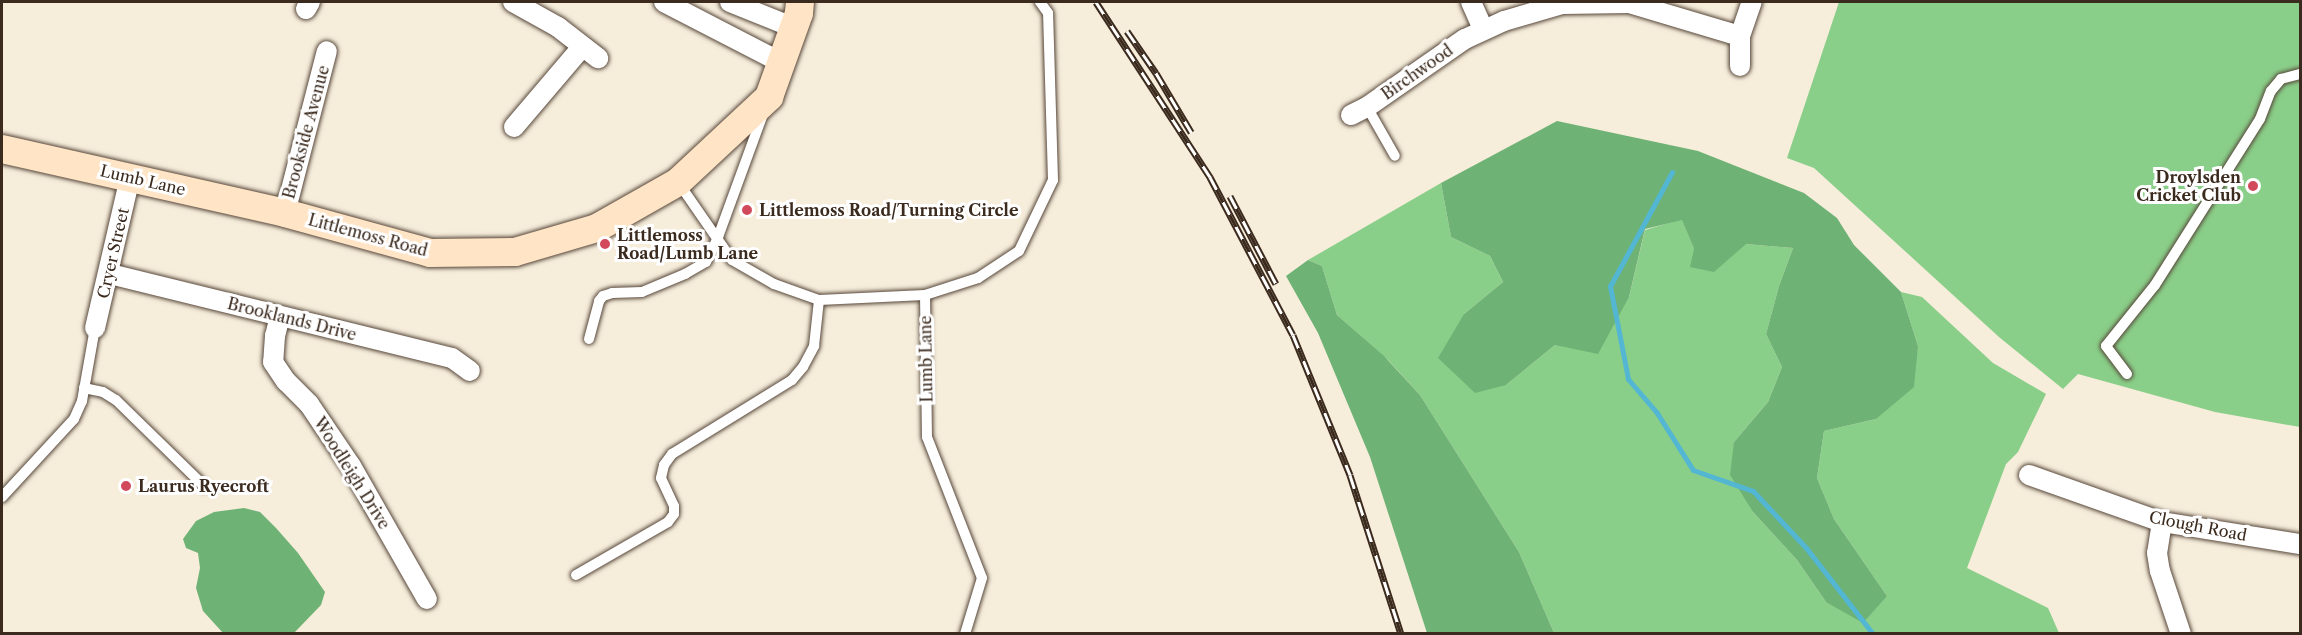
<!DOCTYPE html>
<style>
body{margin:0}
#map{position:relative;width:2302px;height:635px;overflow:hidden;background:#f6eddb;font-family:"Libre Caslon Text",serif}
div>[style]{position:absolute}
.green>*{inset:0;background:#8acf89}
.forest>*{inset:0;background:#6fb275}
.stream>*{height:5px;margin:-2.5px;padding:0 2.5px;transform-origin:2.5px;border-radius:2.5px;background:#53b6d2}
.roads{filter:drop-shadow(0 0 2px #57473a) drop-shadow(0 0 2px #57473a)}
.lane>*{height:10px;margin:-5px;padding:0 5px;transform-origin:5px;border-radius:5px;background:#fff}
.street>*{height:20px;margin:-10px;padding:0 10px;transform-origin:10px;border-radius:10px;background:#fff}
.secondary>*{height:28px;margin:-14px;padding:0 14px;transform-origin:14px;border-radius:14px;background:#ffe4c6}
.rail>*{height:7px;margin-top:-3.5px;transform-origin:0;background:repeating-linear-gradient(90deg,#fff 0 14px,#3b2a1e 0 28px);box-sizing:border-box;border-block:2px solid #3b2a1e}
.dots>*{width:16px;height:16px;translate:-50% -50%;box-sizing:border-box;border:3px solid #fff;border-radius:50%}
span{translate:-50% -50%;white-space:nowrap;text-align:center;line-height:1.15;-webkit-text-stroke:6px #fff;paint-order:stroke}
.street-label{font-size:16px;color:#3b2a1e}
.poi-label{font-size:16px;color:#3b2a1e;font-weight:700}
.right{translate:-100% -50%;text-align:right}
.left{translate:0 -50%;text-align:left}
.frame{position:absolute;inset:0;border:3px solid #3b2a1e;pointer-events:none}
</style>
<div id="map">
<div class="green">
<div style="clip-path:polygon(1839px 2px,2300px 2px,2300px 427px,2215px 412px,2078px 374px,2063px 389px,1999px 337px,1814px 168px,1787px 158px)"></div>
<div style="clip-path:polygon(1441px 183px,1451px 237px,1490px 256px,1503px 282px,1464px 314px,1506px 385px,1555px 345px,1629px 297px,1645px 230px,1682px 219px,1694px 249px,1746px 244px,1793px 248px,1779px 286px,1766px 334px,1782px 367px,1768px 402px,1734px 442px,1753px 512px,1797px 560px,1826px 602px,1887px 596px,1834px 519px,1817px 478px,1824px 431px,1876px 419px,1918px 346px,1901px 292px,1922px 297px,1993px 363px,2046px 394px,2018px 452px,2006px 464px,1967px 568px,2048px 608px,2059px 633px,1554px 633px,1519px 552px,1420px 395px,1389px 361px,1337px 315px,1322px 266px,1308px 260px)"></div>
</div>
<div class="forest">
<div style="clip-path:polygon(1557px 121px,1698px 151px,1804px 193px,1837px 218px,1854px 245px,1901px 292px,1918px 346px,1914px 387px,1876px 419px,1824px 431px,1817px 478px,1834px 519px,1887px 596px,1863px 623px,1826px 602px,1797px 560px,1753px 512px,1730px 475px,1734px 442px,1768px 402px,1782px 367px,1766px 334px,1779px 286px,1793px 248px,1746px 244px,1714px 272px,1690px 267px,1694px 249px,1682px 220px,1645px 229px,1629px 297px,1598px 354px,1555px 345px,1506px 385px,1475px 393px,1438px 358px,1464px 314px,1503px 282px,1490px 256px,1451px 237px,1441px 183px)"></div>
<div style="clip-path:polygon(1308px 260px,1322px 266px,1337px 315px,1384px 356px,1420px 395px,1519px 552px,1554px 633px,1427px 633px,1370px 457px,1318px 333px,1286px 276px)"></div>
<div style="clip-path:polygon(244px 508px,260px 512px,276px 528px,298px 553px,325px 592px,321px 605px,294px 633px,223px 633px,203px 611px,196px 588px,200px 568px,198px 553px,186px 548px,183px 539px,196px 521px,214px 512px)"></div>
</div>
<div class="stream">
<div style="left:1672px;top:172px;width:130px;rotate:118.5deg"></div>
<div style="left:1610px;top:286px;width:95px;rotate:79deg"></div>
<div style="left:1628px;top:379px;width:45px;rotate:49.5deg"></div>
<div style="left:1657px;top:413px;width:67px;rotate:57.7deg"></div>
<div style="left:1693px;top:470px;width:64px;rotate:19.3deg"></div>
<div style="left:1753px;top:491px;width:79px;rotate:47deg"></div>
<div style="left:1807px;top:549px;width:108px;rotate:52.2deg"></div>
</div>
<div class="roads">
<div class="lane">
<div style="left:1367px;top:107px;width:56px;rotate:60.3deg"></div>
<div style="left:678px;top:182px;width:95px;rotate:55.3deg"></div>
<div style="left:732px;top:260px;width:48px;rotate:29.7deg"></div>
<div style="left:774px;top:284px;width:48px;rotate:19.6deg"></div>
<div style="left:819px;top:300px;width:106px;rotate:-2.7deg"></div>
<div style="left:925px;top:295px;width:142px;rotate:89.2deg"></div>
<div style="left:927px;top:437px;width:151px;rotate:68.7deg"></div>
<div style="left:982px;top:578px;width:59px;rotate:106.9deg"></div>
<div style="left:925px;top:295px;width:56px;rotate:-17.8deg"></div>
<div style="left:978px;top:278px;width:49px;rotate:-33.4deg"></div>
<div style="left:1019px;top:251px;width:79px;rotate:-64.4deg"></div>
<div style="left:1053px;top:180px;width:167px;rotate:-91.7deg"></div>
<div style="left:1048px;top:13px;width:14px;rotate:-126deg"></div>
<div style="left:589px;top:339px;width:39px;rotate:-75deg"></div>
<div style="left:599px;top:301px;width:6px;rotate:-51deg"></div>
<div style="left:603px;top:296px;width:9px;rotate:-18deg"></div>
<div style="left:612px;top:293px;width:30px;rotate:-2deg"></div>
<div style="left:642px;top:292px;width:47px;rotate:-22.7deg"></div>
<div style="left:685px;top:274px;width:24px;rotate:-30deg"></div>
<div style="left:706px;top:262px;width:28px;rotate:-64deg"></div>
<div style="left:718px;top:237px;width:131px;rotate:-69.9deg"></div>
<div style="left:2127px;top:374px;width:35px;rotate:-127deg"></div>
<div style="left:2106px;top:346px;width:78px;rotate:-51.2deg"></div>
<div style="left:2155px;top:285px;width:196px;rotate:-57.7deg"></div>
<div style="left:2260px;top:119px;width:30px;rotate:-69deg"></div>
<div style="left:2271px;top:91px;width:16px;rotate:-50deg"></div>
<div style="left:2281px;top:79px;width:20px;rotate:-15deg"></div>
<div style="left:84px;top:388px;width:19px;rotate:12deg"></div>
<div style="left:103px;top:392px;width:15px;rotate:32deg"></div>
<div style="left:116px;top:400px;width:124px;rotate:44.3deg"></div>
<div style="left:2px;top:497px;width:106px;rotate:-47.3deg"></div>
<div style="left:74px;top:419px;width:20px;rotate:-66deg"></div>
<div style="left:82px;top:401px;width:74px;rotate:-79.9deg"></div>
<div style="left:576px;top:575px;width:106px;rotate:-29.9deg"></div>
<div style="left:668px;top:522px;width:10px;rotate:-53deg"></div>
<div style="left:674px;top:514px;width:8px;rotate:-90deg"></div>
<div style="left:674px;top:506px;width:31px;rotate:-115deg"></div>
<div style="left:661px;top:478px;width:13px;rotate:-77deg"></div>
<div style="left:664px;top:465px;width:14px;rotate:-54deg"></div>
<div style="left:672px;top:454px;width:141px;rotate:-31.7deg"></div>
<div style="left:792px;top:380px;width:17px;rotate:-50deg"></div>
<div style="left:803px;top:367px;width:24px;rotate:-62deg"></div>
<div style="left:814px;top:346px;width:46px;rotate:-83.8deg"></div>
</div>
<div class="street">
<div style="left:513px;top:2px;width:51px;rotate:29.1deg"></div>
<div style="left:558px;top:27px;width:51px;rotate:37.8deg"></div>
<div style="left:664px;top:2px;width:131px;rotate:27.3deg"></div>
<div style="left:730px;top:2px;width:67px;rotate:22deg"></div>
<div style="left:1471px;top:2px;width:30px;rotate:66deg"></div>
<div style="left:306px;top:9px;width:8px;rotate:-60deg"></div>
<div style="left:1740px;top:66px;width:30px;rotate:-90deg"></div>
<div style="left:1740px;top:36px;width:36px;rotate:-71deg"></div>
<div style="left:1351px;top:115px;width:18px;rotate:-27deg"></div>
<div style="left:1367px;top:107px;width:119px;rotate:-34.8deg"></div>
<div style="left:1465px;top:39px;width:43px;rotate:-24.8deg"></div>
<div style="left:1504px;top:21px;width:60px;rotate:-16.3deg"></div>
<div style="left:1562px;top:4px;width:67px;rotate:-0.9deg"></div>
<div style="left:1629px;top:3px;width:116px;rotate:16.6deg"></div>
<div style="left:514px;top:127px;width:105px;rotate:-49.6deg"></div>
<div style="left:285px;top:213px;width:167px;rotate:-75.5deg"></div>
<div style="left:110px;top:274px;width:352px;rotate:13.8deg"></div>
<div style="left:452px;top:358px;width:22px;rotate:36deg"></div>
<div style="left:280px;top:316px;width:21px;rotate:104deg"></div>
<div style="left:275px;top:336px;width:26px;rotate:94deg"></div>
<div style="left:273px;top:362px;width:23px;rotate:56deg"></div>
<div style="left:286px;top:381px;width:33px;rotate:45deg"></div>
<div style="left:309px;top:404px;width:75px;rotate:55.9deg"></div>
<div style="left:351px;top:466px;width:153px;rotate:60.3deg"></div>
<div style="left:95px;top:328px;width:155px;rotate:-76.9deg"></div>
<div style="left:2029px;top:475px;width:141px;rotate:19.5deg"></div>
<div style="left:2162px;top:522px;width:140px;rotate:9.1deg"></div>
<div style="left:2162px;top:522px;width:31px;rotate:99deg"></div>
<div style="left:2157px;top:553px;width:18px;rotate:81deg"></div>
<div style="left:2160px;top:571px;width:66px;rotate:71.6deg"></div>
</div>
<div class="secondary">
<div style="left:2px;top:149px;width:290px;rotate:12.7deg"></div>
<div style="left:285px;top:213px;width:150px;rotate:15.4deg"></div>
<div style="left:430px;top:253px;width:85px;rotate:-0.7deg"></div>
<div style="left:515px;top:252px;width:85px;rotate:-16.3deg"></div>
<div style="left:597px;top:228px;width:93px;rotate:-29.6deg"></div>
<div style="left:678px;top:182px;width:125px;rotate:-43deg"></div>
<div style="left:769px;top:97px;width:89px;rotate:-70.3deg"></div>
<div style="left:799px;top:13px;width:11px;rotate:-85deg"></div>
</div>
</div>
<div class="rail">
<div style="left:1096px;top:2px;width:209px;rotate:56.9deg"></div>
<div style="left:1210px;top:177px;width:178px;rotate:62.3deg"></div>
<div style="left:1293px;top:335px;width:151px;rotate:67.8deg"></div>
<div style="left:1350px;top:475px;width:167px;rotate:72.2deg"></div>
<div style="left:1127px;top:31px;width:51px;rotate:55.4deg"></div>
<div style="left:1156px;top:73px;width:69px;rotate:59.3deg"></div>
<div style="left:1230px;top:196px;width:99px;rotate:62.4deg"></div>
</div>
<div class="dots">
<div style="left:2253px;top:186px;background:#d1495b"></div>
<div style="left:747px;top:210px;background:#d1495b"></div>
<div style="left:605px;top:244px;background:#d1495b"></div>
<div style="left:126px;top:486px;background:#d1495b"></div>
</div>
<div class="street-label">
<span style="left:1417px;top:72px;rotate:-35deg">Birchwood</span>
<span style="left:306px;top:132px;rotate:-75deg">Brookside Avenue</span>
<span style="left:143px;top:180px;rotate:13deg">Lumb Lane</span>
<span style="left:368px;top:235px;rotate:15deg">Littlemoss Road</span>
<span style="left:113px;top:253px;rotate:-77deg">Cryer Street</span>
<span style="left:292px;top:319px;rotate:14deg">Brooklands Drive</span>
<span style="left:926px;top:359px;rotate:-91deg">Lumb Lane</span>
<span style="left:352px;top:473px;rotate:58deg">Woodleigh Drive</span>
<span style="left:2198px;top:526px;rotate:11deg">Clough Road</span>
</div>
<div class="poi-label">
<span class="right" style="left:2241px;top:186px">Droylsden<br>Cricket Club</span>
<span class="left" style="left:759px;top:210px">Littlemoss Road/Turning Circle</span>
<span class="left" style="left:617px;top:244px">Littlemoss<br>Road/Lumb Lane</span>
<span class="left" style="left:138px;top:486px">Laurus Ryecroft</span>
</div>
<div class="frame"></div>
</div>
